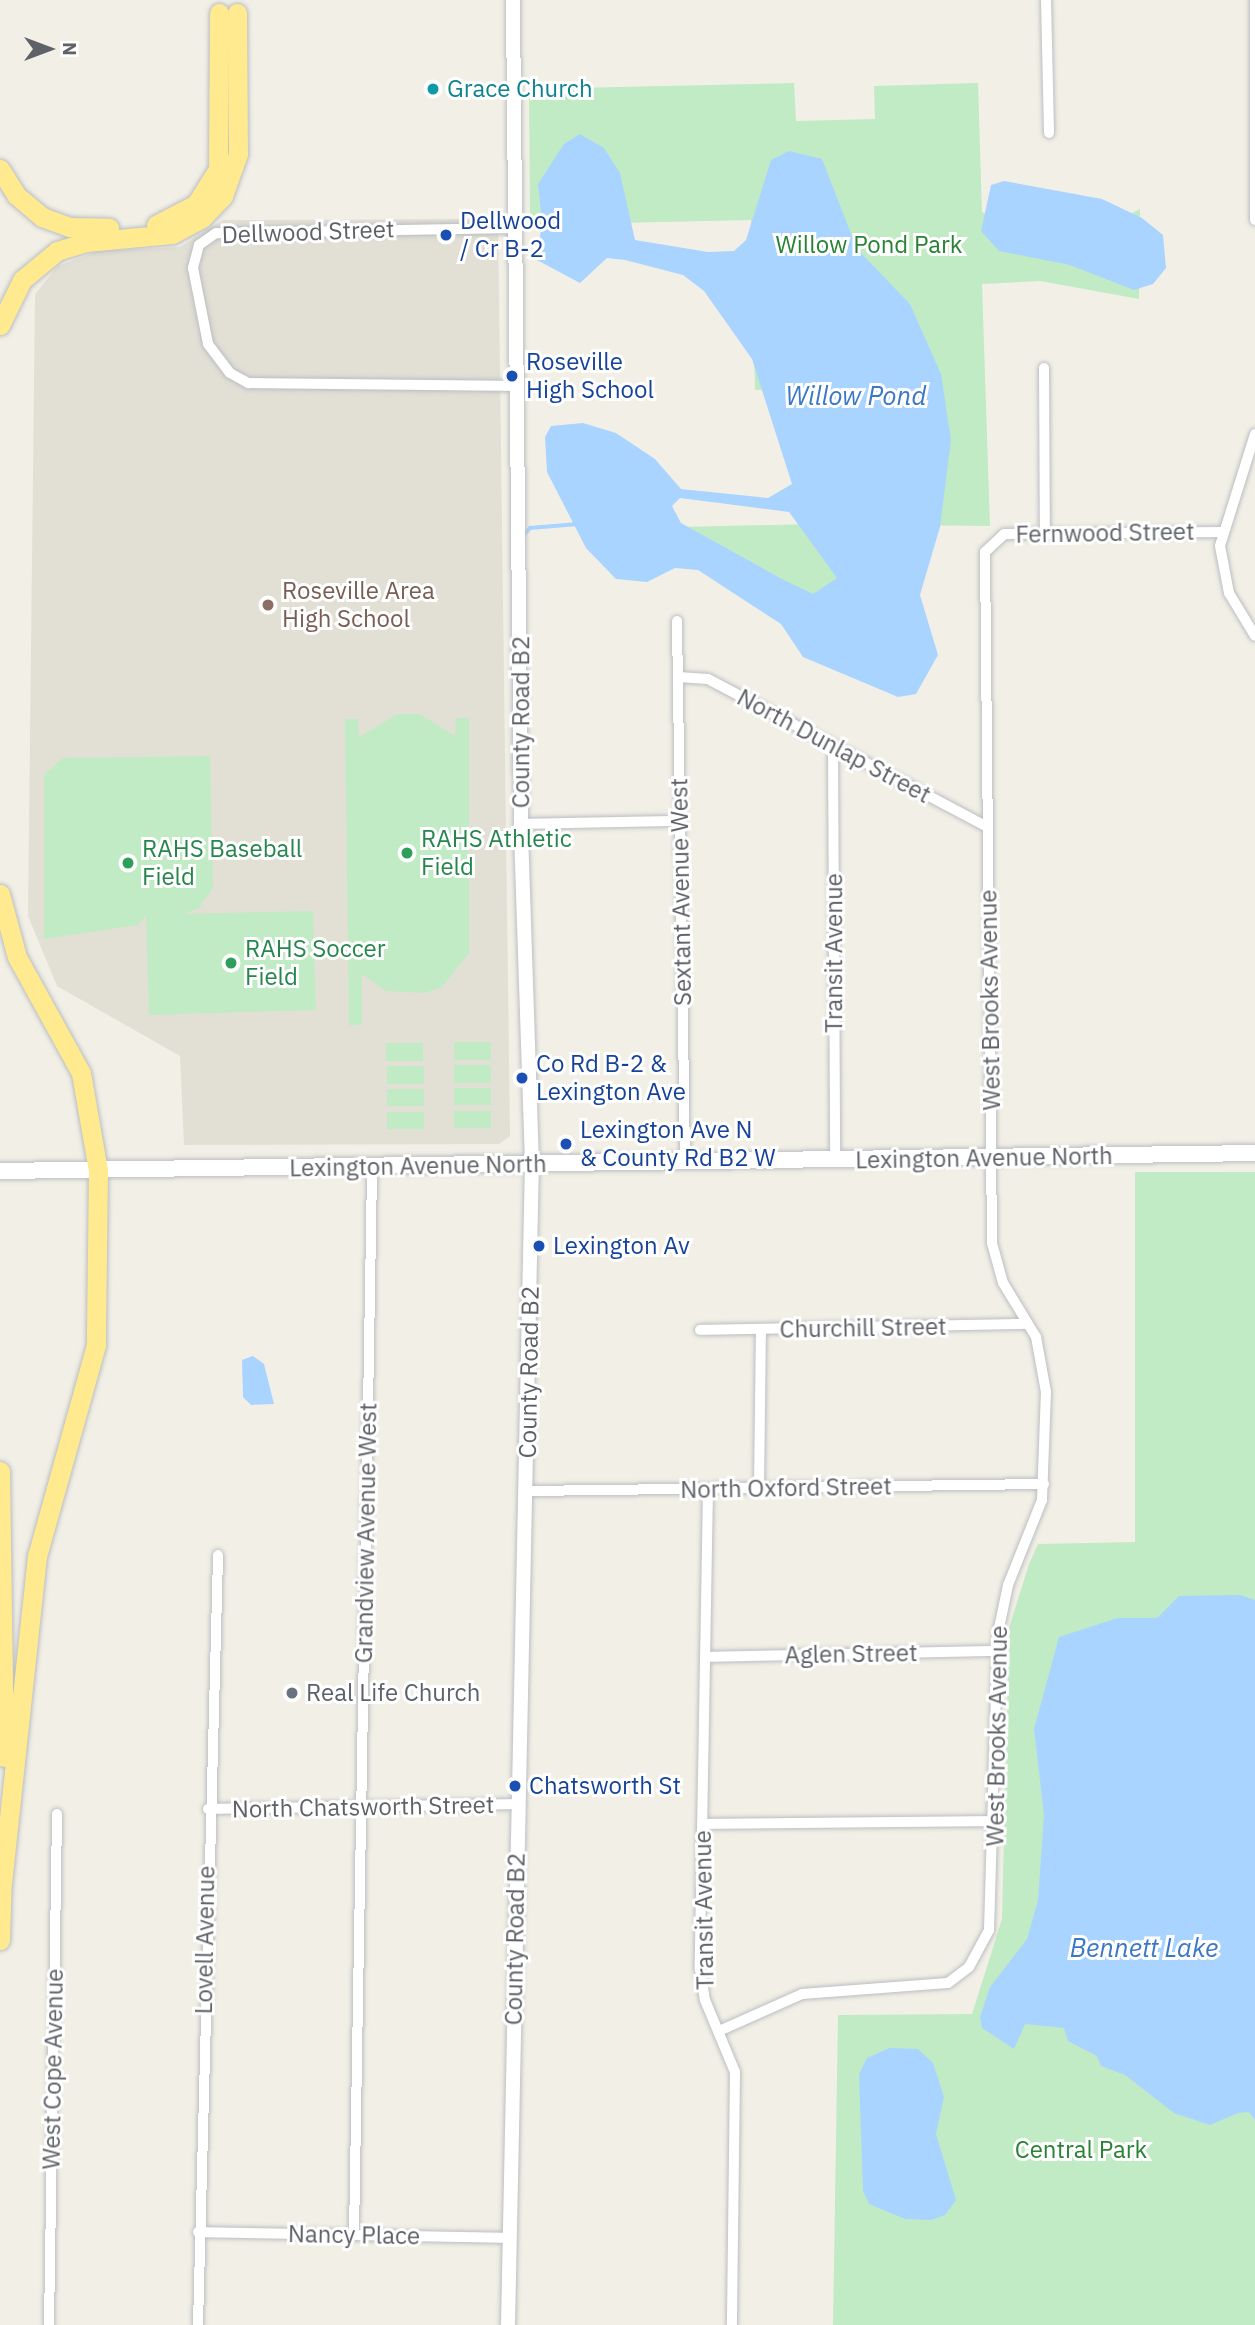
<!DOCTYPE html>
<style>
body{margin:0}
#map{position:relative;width:1255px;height:2325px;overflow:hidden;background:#f2f0e6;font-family:"IBM Plex Sans",sans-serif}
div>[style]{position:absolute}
.education>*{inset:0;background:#e2dfd5}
.green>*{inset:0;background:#c1ebc4;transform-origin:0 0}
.water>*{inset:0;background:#a9d4ff}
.stream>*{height:3.5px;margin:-1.75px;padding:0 1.75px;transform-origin:1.75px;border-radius:1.75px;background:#a9d4ff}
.roads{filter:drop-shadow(0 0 2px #bbbec3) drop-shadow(0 0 2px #bbbec3)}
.minor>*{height:10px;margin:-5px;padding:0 5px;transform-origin:5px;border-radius:5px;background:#fff}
.tertiary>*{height:14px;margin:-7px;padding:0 7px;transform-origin:7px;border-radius:7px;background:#fff}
.secondary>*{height:16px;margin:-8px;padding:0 8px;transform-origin:8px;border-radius:8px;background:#fff}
.motorway>*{height:19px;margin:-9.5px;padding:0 9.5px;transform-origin:9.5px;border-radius:9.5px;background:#ffea90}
.dots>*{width:19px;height:19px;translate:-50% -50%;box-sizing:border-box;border:4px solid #fff;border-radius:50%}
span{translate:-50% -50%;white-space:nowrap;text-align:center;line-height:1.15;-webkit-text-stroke:6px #fff;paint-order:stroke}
.culture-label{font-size:24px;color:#0d838f}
.left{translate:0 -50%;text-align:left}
.transit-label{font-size:24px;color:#164399}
.street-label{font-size:24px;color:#5e6268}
.park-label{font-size:24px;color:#2a8235}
.education-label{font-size:24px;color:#785e54}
.leisure-label{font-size:24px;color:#27864d}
.worship-label{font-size:24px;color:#5b616d}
.water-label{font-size:26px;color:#3b77c7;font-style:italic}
.north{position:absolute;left:14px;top:14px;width:70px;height:70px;-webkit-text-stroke:5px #fff;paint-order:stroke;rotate:90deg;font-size:19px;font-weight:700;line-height:28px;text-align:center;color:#5e6268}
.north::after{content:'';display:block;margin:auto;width:24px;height:32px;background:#5e6268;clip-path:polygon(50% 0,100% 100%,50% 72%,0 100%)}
</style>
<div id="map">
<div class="education">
<div style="clip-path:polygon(498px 219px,510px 1136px,499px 1144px,184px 1145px,180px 1056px,57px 986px,28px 916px,35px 294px,58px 266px,99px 251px,180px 247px,223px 220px)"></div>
</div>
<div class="green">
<div style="clip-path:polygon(794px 83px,796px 121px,875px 119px,874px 86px,978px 83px,982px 212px,1007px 226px,1101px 229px,1140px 209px,1139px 299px,1040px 281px,982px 284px,990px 526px,898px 525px,896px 644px,679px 527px,812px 524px,808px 388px,755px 390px,751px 220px,530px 225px,529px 89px)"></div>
<div style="clip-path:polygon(398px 714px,420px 714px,455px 736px,456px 718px,469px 718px,469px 953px,442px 987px,425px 993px,386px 991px,362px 974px,362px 1025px,349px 1025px,345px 719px,358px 719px,359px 737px)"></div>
<div style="clip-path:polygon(210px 756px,213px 888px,199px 908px,183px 914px,313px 911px,316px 1010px,149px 1015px,146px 916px,138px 925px,44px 939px,44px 775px,63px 758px)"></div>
<div style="left:491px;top:1042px;width:18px;height:37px;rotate:90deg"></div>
<div style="left:386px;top:1043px;width:37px;height:18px"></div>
<div style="left:454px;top:1065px;width:37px;height:18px"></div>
<div style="left:387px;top:1066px;width:37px;height:18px"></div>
<div style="left:454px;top:1088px;width:37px;height:17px"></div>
<div style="left:387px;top:1089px;width:37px;height:17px"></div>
<div style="left:454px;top:1111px;width:37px;height:17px"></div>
<div style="left:387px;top:1112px;width:37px;height:17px"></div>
<div style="clip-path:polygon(1135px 1172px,1255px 1172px,1255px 2325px,833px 2325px,838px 2015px,972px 2014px,1002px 1919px,1009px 1628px,1029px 1564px,1038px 1544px,1135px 1542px)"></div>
</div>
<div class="water">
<div style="clip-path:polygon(evenodd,580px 134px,604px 148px,620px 173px,635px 240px,708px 252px,734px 251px,746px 240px,771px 160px,789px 151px,822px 159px,857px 249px,910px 304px,941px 374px,951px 440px,940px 527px,920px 595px,938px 655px,916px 694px,898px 697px,803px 657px,781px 624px,698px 570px,675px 568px,647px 582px,616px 579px,586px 548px,547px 472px,545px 437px,551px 426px,583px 423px,616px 433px,655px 459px,681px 489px,768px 498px,792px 484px,752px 359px,704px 291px,683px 275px,625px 260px,607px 258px,580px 283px,537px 260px,542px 221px,538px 184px,564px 144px,580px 134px,680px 498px,789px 512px,837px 578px,813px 594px,780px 578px,681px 523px,672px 506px,680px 498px)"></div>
<div style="clip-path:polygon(1004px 181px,1102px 199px,1142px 218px,1163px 235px,1166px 268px,1153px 284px,1134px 290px,1070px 265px,999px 251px,981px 231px,991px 185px)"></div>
<div style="clip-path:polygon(253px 1356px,264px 1364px,274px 1404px,251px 1405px,243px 1397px,242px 1360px)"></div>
<div style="clip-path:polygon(1240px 1595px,1255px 1600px,1255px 2120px,1249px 2112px,1238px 2113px,1210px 2125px,1174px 2113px,1125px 2075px,1101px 2066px,1097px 2056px,1068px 2041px,1064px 2028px,1025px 2024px,1014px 2049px,982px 2028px,980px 2017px,990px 1987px,1027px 1939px,1038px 1900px,1044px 1815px,1034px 1729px,1059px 1637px,1118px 1618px,1157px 1618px,1179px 1596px)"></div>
<div style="clip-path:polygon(889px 2048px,918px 2049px,933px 2063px,944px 2097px,936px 2134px,956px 2200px,945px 2215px,931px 2220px,905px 2219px,869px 2204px,863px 2191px,859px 2074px,867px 2058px)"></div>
</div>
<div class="stream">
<div style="left:524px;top:535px;width:9px;rotate:-49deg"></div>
<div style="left:530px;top:528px;width:48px;rotate:-4.8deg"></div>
</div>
<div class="roads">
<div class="minor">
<div style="left:1046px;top:0;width:133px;rotate:88.7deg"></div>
<div style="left:1255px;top:0;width:220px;rotate:90deg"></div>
<div style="left:515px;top:228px;width:299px;rotate:179deg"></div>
<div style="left:216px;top:233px;width:21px;rotate:145deg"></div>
<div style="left:199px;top:245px;width:24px;rotate:105deg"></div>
<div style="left:193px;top:268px;width:77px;rotate:78.8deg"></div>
<div style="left:208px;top:344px;width:36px;rotate:53deg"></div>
<div style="left:230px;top:373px;width:21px;rotate:29deg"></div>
<div style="left:248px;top:383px;width:270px;rotate:0.6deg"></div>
<div style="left:1044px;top:368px;width:166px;rotate:89.7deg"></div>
<div style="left:1255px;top:434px;width:117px;rotate:107.4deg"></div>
<div style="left:1220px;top:546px;width:48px;rotate:79.2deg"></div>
<div style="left:1229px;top:593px;width:50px;rotate:58.8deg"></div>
<div style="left:677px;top:621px;width:542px;rotate:89.15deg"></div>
<div style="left:678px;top:677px;width:30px;rotate:4deg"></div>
<div style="left:708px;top:679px;width:316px;rotate:27.9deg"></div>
<div style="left:833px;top:745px;width:415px;rotate:89.7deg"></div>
<div style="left:521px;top:824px;width:159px;rotate:-1.1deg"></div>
<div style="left:700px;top:1330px;width:327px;rotate:-1.1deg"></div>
<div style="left:759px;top:1488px;width:158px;rotate:-89.3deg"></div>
<div style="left:708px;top:1489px;width:480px;rotate:91deg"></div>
<div style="left:700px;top:1969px;width:31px;rotate:81deg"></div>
<div style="left:705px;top:2000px;width:78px;rotate:67.4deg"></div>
<div style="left:735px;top:2072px;width:253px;rotate:90.7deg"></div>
<div style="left:528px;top:1491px;width:516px;rotate:-0.78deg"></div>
<div style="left:705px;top:1657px;width:292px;rotate:-1.2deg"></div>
<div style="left:208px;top:1809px;width:309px;rotate:-0.9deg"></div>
<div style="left:702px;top:1824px;width:293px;rotate:-0.6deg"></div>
<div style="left:719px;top:2031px;width:91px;rotate:-24deg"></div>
<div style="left:802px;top:1994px;width:146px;rotate:-4.3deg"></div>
<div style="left:948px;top:1983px;width:26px;rotate:-37deg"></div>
<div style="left:969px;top:1967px;width:42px;rotate:-61.6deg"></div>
<div style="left:989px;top:1930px;width:297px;rotate:-88.3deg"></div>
<div style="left:998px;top:1633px;width:49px;rotate:-78.2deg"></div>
<div style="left:1008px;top:1585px;width:92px;rotate:-68.2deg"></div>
<div style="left:1042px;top:1500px;width:108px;rotate:-87.9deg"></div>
<div style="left:1046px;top:1392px;width:56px;rotate:-100.3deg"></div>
<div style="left:1036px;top:1337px;width:63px;rotate:-121.4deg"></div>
<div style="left:1003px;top:1283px;width:41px;rotate:-105.4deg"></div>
<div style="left:992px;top:1243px;width:691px;rotate:-90.58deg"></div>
<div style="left:985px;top:552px;width:26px;rotate:-43deg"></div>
<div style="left:1004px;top:534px;width:217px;rotate:-0.5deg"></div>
<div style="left:198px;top:2232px;width:312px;rotate:1.1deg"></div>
<div style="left:354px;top:2235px;width:1068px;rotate:-89.03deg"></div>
<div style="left:49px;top:2325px;width:511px;rotate:-89.1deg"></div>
<div style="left:198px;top:2325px;width:770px;rotate:-88.51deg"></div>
</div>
<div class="tertiary">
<div style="left:508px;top:2325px;width:1161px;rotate:-88.82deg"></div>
<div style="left:532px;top:1164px;width:340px;rotate:-91.9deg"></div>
<div style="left:521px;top:824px;width:824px;rotate:-90.56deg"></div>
</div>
<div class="secondary">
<div style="left:0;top:1171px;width:1255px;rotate:-0.82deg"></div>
</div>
<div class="motorway">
<div style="left:0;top:169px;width:31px;rotate:58deg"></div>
<div style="left:16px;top:195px;width:34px;rotate:40deg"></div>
<div style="left:42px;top:217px;width:30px;rotate:20deg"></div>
<div style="left:70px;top:227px;width:39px;rotate:1deg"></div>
<div style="left:156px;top:225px;width:45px;rotate:-27.7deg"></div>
<div style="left:196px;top:204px;width:41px;rotate:-57.8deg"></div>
<div style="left:218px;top:169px;width:156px;rotate:-89.6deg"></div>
<div style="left:0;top:325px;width:50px;rotate:-63.9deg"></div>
<div style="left:22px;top:280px;width:45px;rotate:-39.6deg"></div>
<div style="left:57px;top:251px;width:30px;rotate:-17deg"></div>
<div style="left:86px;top:242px;width:86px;rotate:-5.3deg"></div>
<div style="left:172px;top:234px;width:34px;rotate:-28deg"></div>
<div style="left:202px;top:218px;width:30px;rotate:-46deg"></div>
<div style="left:223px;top:196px;width:45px;rotate:-70.3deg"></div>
<div style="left:238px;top:154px;width:141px;rotate:-90.4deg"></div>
<div style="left:0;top:894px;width:65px;rotate:74.9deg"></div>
<div style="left:17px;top:957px;width:132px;rotate:61.1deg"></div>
<div style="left:81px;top:1073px;width:98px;rotate:80.1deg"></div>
<div style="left:98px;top:1170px;width:175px;rotate:90.7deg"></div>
<div style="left:96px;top:1345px;width:219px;rotate:105.6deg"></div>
<div style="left:37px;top:1556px;width:329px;rotate:96.1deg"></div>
<div style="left:0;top:1471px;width:286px;rotate:89.2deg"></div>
<div style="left:0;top:1940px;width:69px;rotate:-88.3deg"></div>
</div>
</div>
<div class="dots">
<div style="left:433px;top:89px;background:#0f9aa8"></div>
<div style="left:446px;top:235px;background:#1a4fb4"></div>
<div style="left:512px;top:376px;background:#1a4fb4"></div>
<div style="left:268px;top:605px;background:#8d6e63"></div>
<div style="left:407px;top:853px;background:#2e9e5b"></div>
<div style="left:128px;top:863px;background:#2e9e5b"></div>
<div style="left:231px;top:963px;background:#2e9e5b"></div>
<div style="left:522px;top:1078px;background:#1a4fb4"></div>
<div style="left:566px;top:1144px;background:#1a4fb4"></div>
<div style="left:539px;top:1246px;background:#1a4fb4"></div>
<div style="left:292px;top:1693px;background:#6b7280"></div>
<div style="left:515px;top:1786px;background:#1a4fb4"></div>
</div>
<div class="culture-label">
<span class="left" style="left:447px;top:89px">Grace Church</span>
</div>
<div class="transit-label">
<span class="left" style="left:460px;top:235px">Dellwood<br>/ Cr B-2</span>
<span class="left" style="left:526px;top:376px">Roseville<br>High School</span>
<span class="left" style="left:536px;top:1078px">Co Rd B-2 &amp;<br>Lexington Ave</span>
<span class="left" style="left:580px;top:1144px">Lexington Ave N<br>&amp; County Rd B2 W</span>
<span class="left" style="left:553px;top:1246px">Lexington Av</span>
<span class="left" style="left:529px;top:1786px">Chatsworth St</span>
</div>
<div class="street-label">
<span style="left:308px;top:232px;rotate:-2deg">Dellwood Street</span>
<span style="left:1105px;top:533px;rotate:-1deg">Fernwood Street</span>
<span style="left:521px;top:722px;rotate:-90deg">County Road B2</span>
<span style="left:834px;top:746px;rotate:28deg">North Dunlap Street</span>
<span style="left:681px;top:892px;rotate:-91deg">Sextant Avenue West</span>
<span style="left:834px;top:953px;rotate:-90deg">Transit Avenue</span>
<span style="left:990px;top:1000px;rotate:-91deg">West Brooks Avenue</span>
<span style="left:984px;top:1158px;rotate:-1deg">Lexington Avenue North</span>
<span style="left:418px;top:1166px;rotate:-1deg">Lexington Avenue North</span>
<span style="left:863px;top:1328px;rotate:-1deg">Churchill Street</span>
<span style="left:529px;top:1372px;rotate:-89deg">County Road B2</span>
<span style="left:786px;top:1488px;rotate:-1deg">North Oxford Street</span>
<span style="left:366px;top:1533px;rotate:-89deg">Grandview Avenue West</span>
<span style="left:851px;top:1654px;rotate:-1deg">Aglen Street</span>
<span style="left:997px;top:1736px;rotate:-89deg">West Brooks Avenue</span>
<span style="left:363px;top:1807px;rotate:-1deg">North Chatsworth Street</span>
<span style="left:704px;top:1910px;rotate:-91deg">Transit Avenue</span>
<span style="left:515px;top:1939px;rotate:-89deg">County Road B2</span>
<span style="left:205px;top:1940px;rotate:-89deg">Lovell Avenue</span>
<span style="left:53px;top:2069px;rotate:-89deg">West Cope Avenue</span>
<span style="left:354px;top:2235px;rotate:1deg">Nancy Place</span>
</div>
<div class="park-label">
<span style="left:869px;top:245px">Willow Pond Park</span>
<span style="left:1081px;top:2150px">Central Park</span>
</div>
<div class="education-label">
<span class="left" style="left:282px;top:605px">Roseville Area<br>High School</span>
</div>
<div class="leisure-label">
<span class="left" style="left:421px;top:853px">RAHS Athletic<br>Field</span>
<span class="left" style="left:142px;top:863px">RAHS Baseball<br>Field</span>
<span class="left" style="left:245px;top:963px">RAHS Soccer<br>Field</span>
</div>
<div class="worship-label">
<span class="left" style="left:306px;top:1693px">Real Life Church</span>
</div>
<div class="water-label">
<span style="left:856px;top:396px">Willow Pond</span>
<span style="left:1144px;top:1948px">Bennett Lake</span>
</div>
<div class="north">N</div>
</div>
